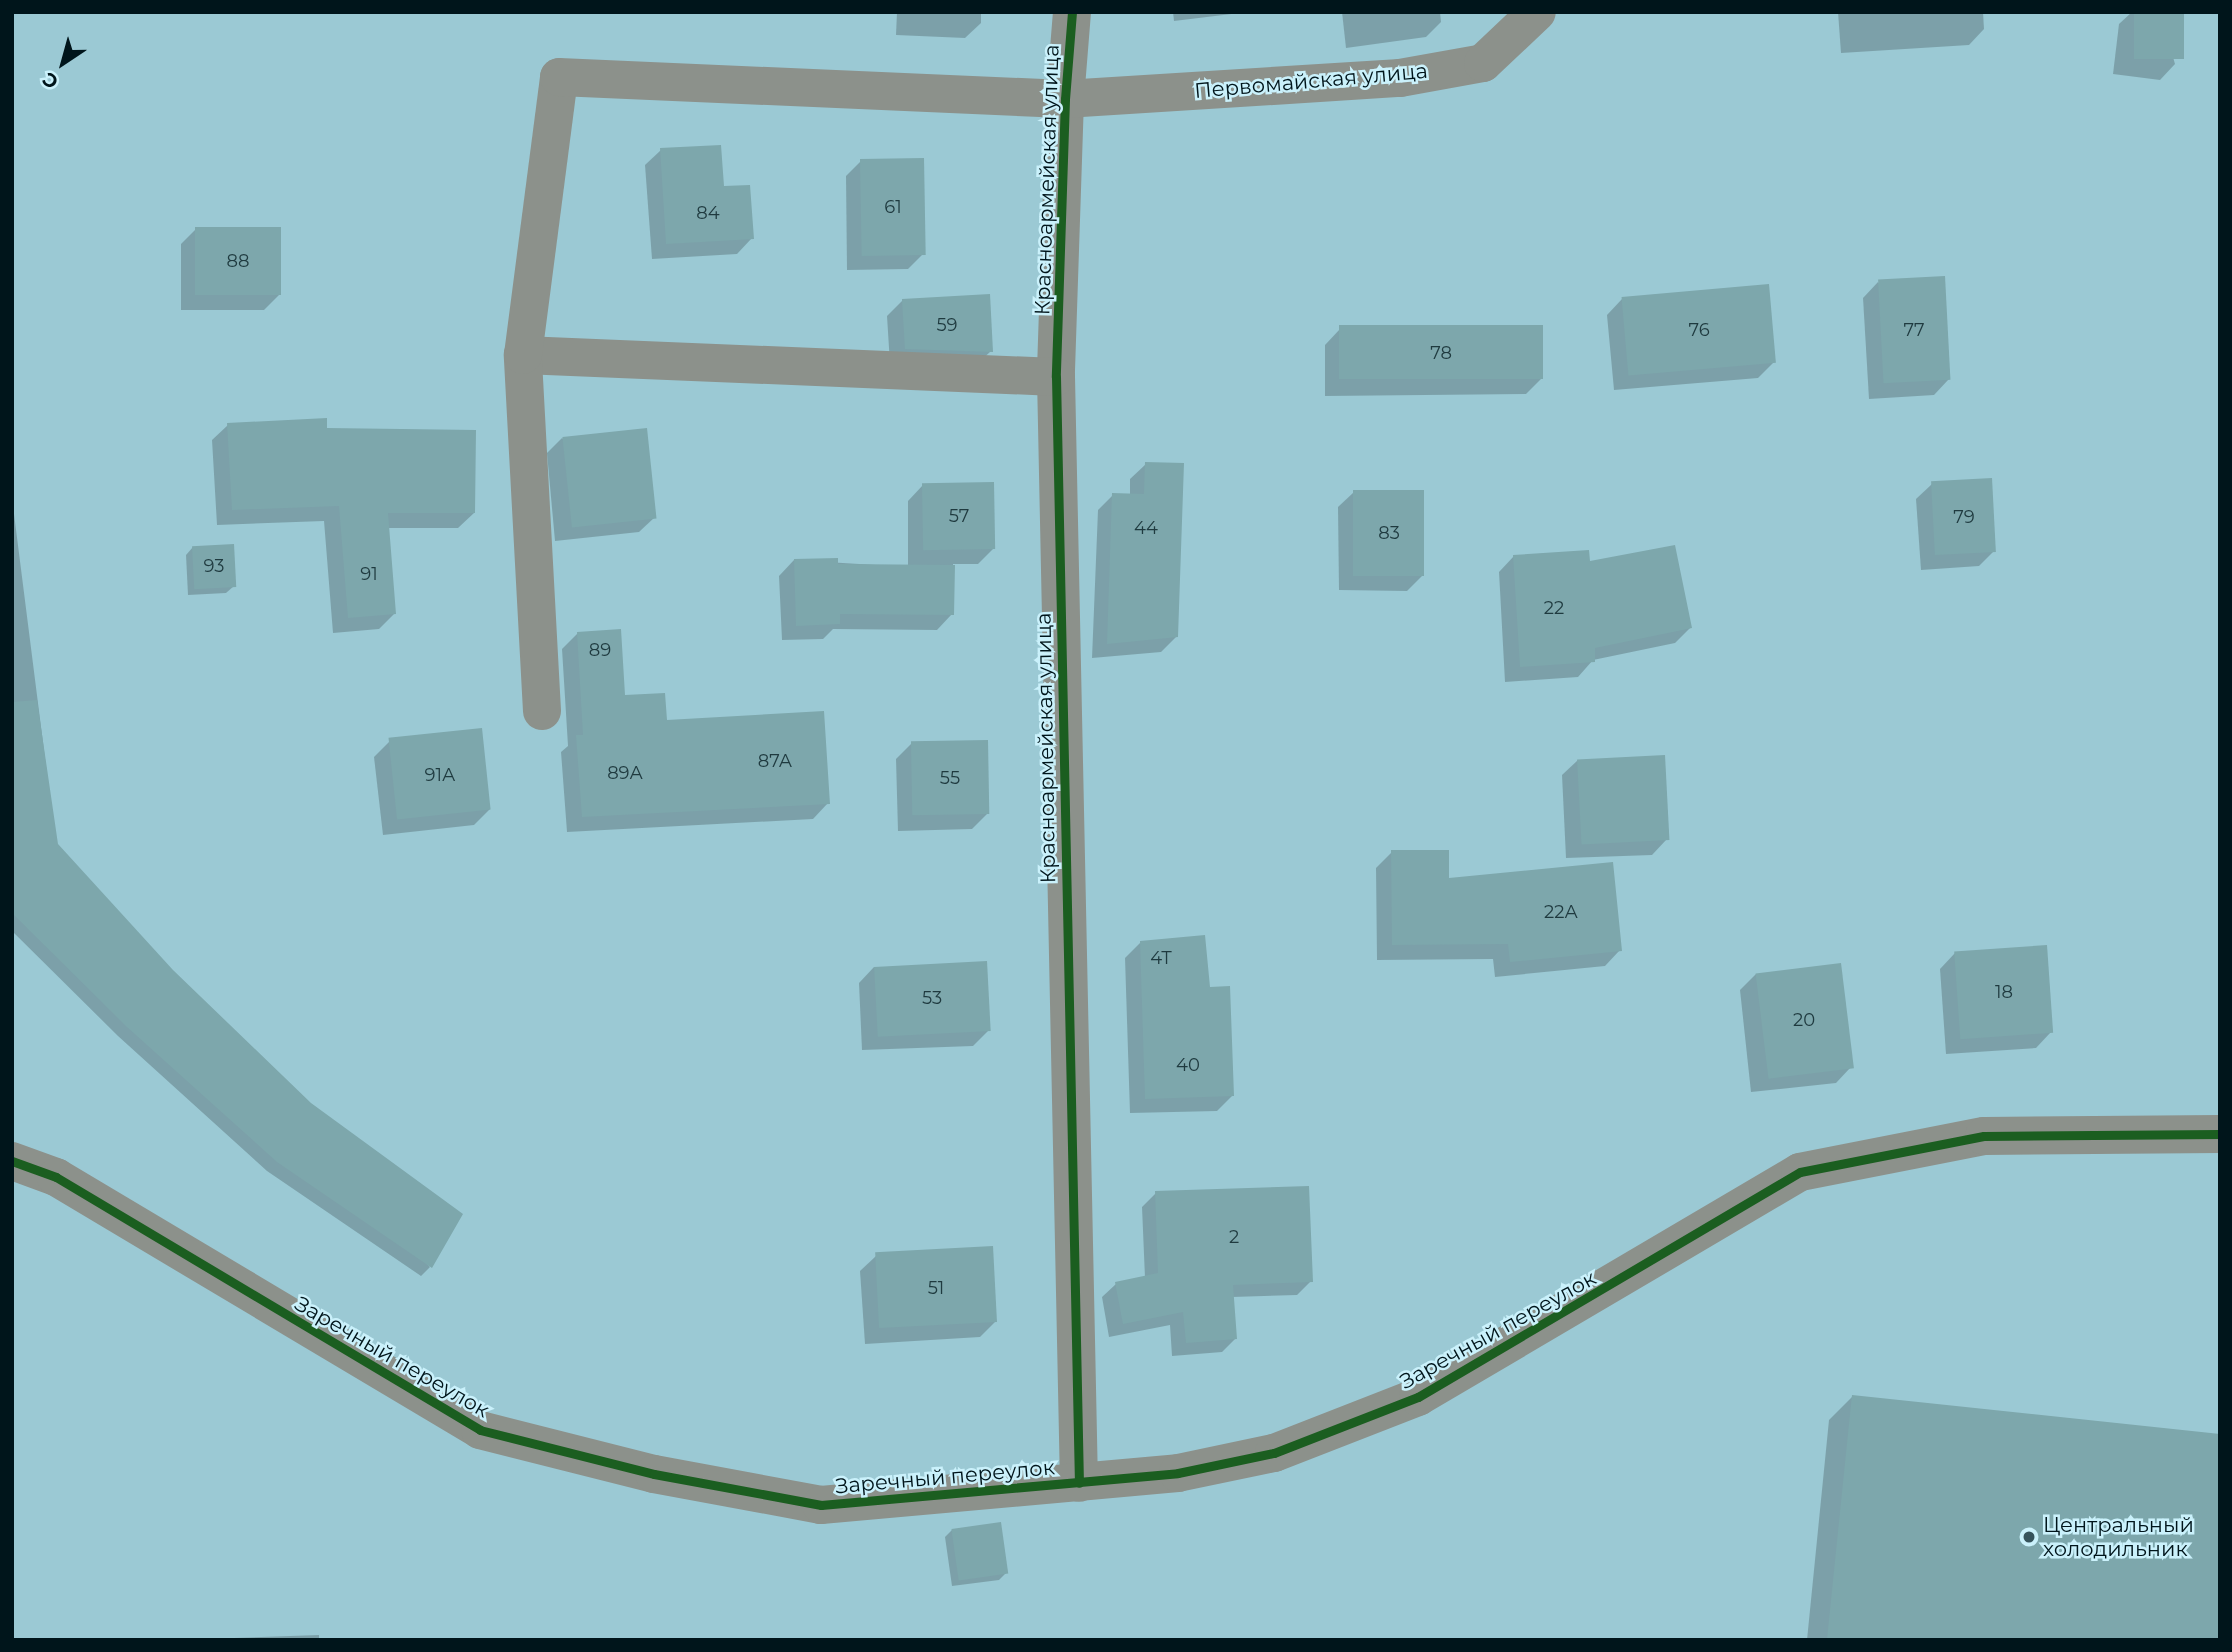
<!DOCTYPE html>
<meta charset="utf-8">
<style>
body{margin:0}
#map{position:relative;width:2232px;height:1652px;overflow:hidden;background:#9bc9d4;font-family:Montserrat,sans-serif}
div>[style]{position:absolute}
.shadow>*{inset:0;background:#0003}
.building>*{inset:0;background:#7da7ac;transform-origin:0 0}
.minor>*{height:38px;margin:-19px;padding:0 19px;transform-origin:19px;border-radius:19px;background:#8c918b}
.cycleway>*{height:9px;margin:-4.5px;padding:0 4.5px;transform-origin:4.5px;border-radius:4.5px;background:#1b5e20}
.dots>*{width:19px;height:19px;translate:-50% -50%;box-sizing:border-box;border:4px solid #caf1fb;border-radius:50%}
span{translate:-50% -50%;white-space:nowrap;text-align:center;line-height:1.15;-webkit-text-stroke:5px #caf1fb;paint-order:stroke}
.number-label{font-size:18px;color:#1f3a3f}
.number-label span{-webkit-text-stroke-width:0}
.street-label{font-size:21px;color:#00151b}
.poi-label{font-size:21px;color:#00151b}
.left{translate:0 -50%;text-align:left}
.frame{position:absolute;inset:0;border:14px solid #00151b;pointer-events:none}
.north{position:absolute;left:28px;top:28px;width:70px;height:70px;-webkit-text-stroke:5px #caf1fb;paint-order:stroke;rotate:216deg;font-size:19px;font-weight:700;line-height:28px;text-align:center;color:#00151b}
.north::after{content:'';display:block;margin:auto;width:24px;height:32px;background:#00151b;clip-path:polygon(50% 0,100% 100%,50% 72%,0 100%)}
</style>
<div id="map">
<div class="shadow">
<div style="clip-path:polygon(897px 12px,981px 12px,981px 23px,965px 38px,896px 35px)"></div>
<div style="clip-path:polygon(1173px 12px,1248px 12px,1174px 21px)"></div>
<div style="clip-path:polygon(1342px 12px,1440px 12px,1441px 22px,1426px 37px,1346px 48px)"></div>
<div style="clip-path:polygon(1838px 12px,1983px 12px,1984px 29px,1969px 45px,1841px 53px)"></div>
<div style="clip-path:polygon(2132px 12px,2160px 12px,2175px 64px,2160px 80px,2113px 74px,2119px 24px)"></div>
<div style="clip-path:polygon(661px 150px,722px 188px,752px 238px,737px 254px,652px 259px,645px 165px)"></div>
<div style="clip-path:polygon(861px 161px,923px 254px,908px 269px,847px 270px,846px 176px)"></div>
<div style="clip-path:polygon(196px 229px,279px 295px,264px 310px,181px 310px,181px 244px)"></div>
<div style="clip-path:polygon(1878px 282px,1949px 379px,1934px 395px,1869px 399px,1863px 298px)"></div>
<div style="clip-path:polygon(1622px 299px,1774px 362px,1758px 378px,1614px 390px,1607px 315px)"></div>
<div style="clip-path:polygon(903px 300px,991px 351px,975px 366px,890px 364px,887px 316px)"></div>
<div style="clip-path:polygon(1340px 329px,1542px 378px,1526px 394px,1325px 396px,1325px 345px)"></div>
<div style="clip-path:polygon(228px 425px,325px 430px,474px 513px,458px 528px,387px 528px,394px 614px,379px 629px,333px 633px,324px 521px,217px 525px,212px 440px)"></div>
<div style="clip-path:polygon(562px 438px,655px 517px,639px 532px,555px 541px,547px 453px)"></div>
<div style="clip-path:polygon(1146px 464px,1176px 637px,1161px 652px,1092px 658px,1098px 510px,1113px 495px,1130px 495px,1130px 479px)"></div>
<div style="clip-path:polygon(1932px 484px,1994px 551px,1979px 566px,1921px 570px,1916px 499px)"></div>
<div style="clip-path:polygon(923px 485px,994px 548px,978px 564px,953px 564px,952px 614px,937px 630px,833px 629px,823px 639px,782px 640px,779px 576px,794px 560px,908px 567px,908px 501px)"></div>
<div style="clip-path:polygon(1354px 492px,1423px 575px,1407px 591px,1339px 590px,1338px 507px)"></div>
<div style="clip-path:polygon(12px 498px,56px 845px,430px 1267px,421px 1276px,267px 1171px,118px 1036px,12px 931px)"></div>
<div style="clip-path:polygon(193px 547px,234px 586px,226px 593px,188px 595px,186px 555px)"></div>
<div style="clip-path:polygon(1514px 556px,1588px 563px,1690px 628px,1675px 643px,1593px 660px,1578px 677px,1505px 682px,1499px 572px)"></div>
<div style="clip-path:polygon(578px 633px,623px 697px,828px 803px,813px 819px,567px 832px,561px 752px,568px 746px,562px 649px)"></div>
<div style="clip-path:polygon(390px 741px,490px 809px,474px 825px,383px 835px,374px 757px)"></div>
<div style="clip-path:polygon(912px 743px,987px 814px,972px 829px,898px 831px,896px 759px)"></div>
<div style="clip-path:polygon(1578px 760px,1667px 839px,1652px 855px,1566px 858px,1562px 775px)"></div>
<div style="clip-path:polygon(1392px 852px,1447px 880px,1620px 950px,1605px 966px,1495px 977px,1493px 959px,1377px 960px,1376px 868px)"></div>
<div style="clip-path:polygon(1140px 943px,1208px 989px,1232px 1096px,1217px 1111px,1130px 1113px,1125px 958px)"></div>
<div style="clip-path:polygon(1955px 953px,2051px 1032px,2036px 1048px,1946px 1054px,1940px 969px)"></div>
<div style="clip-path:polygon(874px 967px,989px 1030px,973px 1046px,862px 1050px,859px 983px)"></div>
<div style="clip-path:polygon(1756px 974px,1851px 1067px,1836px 1083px,1751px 1092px,1740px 990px)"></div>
<div style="clip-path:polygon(1156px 1193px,1311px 1281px,1297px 1295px,1232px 1297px,1236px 1338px,1222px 1352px,1172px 1356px,1170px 1325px,1109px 1337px,1102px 1297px,1116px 1284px,1145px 1278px,1142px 1207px)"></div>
<div style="clip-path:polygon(876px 1256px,996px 1321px,980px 1337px,865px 1344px,860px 1271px)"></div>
<div style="clip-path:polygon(1852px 1397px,2220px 1640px,1807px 1640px,1829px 1420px)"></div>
<div style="clip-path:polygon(952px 1530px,1006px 1573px,999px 1580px,952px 1586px,945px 1537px)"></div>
<div style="clip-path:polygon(319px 1635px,319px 1640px,174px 1640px)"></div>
</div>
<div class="building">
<div style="left:2134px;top:12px;width:50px;height:47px"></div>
<div style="clip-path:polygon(721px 145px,724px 186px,750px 185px,754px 239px,666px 244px,660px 148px)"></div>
<div style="left:924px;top:158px;width:97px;height:64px;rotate:89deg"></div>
<div style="left:195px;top:227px;width:86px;height:68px"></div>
<div style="left:1945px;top:276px;width:104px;height:67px;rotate:87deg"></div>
<div style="left:1769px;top:284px;width:79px;height:148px;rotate:85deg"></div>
<div style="clip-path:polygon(990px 294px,993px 352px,905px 349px,902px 299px)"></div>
<div style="left:1543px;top:325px;width:54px;height:204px;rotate:90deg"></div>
<div style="clip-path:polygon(327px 418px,327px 428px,476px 430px,475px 513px,388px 513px,396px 614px,348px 618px,339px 506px,232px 510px,227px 423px)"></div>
<div style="left:647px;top:428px;width:91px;height:85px;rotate:84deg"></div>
<div style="clip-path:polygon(1145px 462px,1184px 463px,1178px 637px,1107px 644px,1112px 493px,1144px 494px)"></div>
<div style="left:1992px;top:478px;width:74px;height:61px;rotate:87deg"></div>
<div style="left:994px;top:482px;width:67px;height:72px;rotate:89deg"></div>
<div style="left:1353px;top:490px;width:71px;height:86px"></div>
<div style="left:234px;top:544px;width:43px;height:42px;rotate:87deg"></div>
<div style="clip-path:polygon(1675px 545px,1692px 628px,1595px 648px,1595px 662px,1520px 667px,1513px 555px,1589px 550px,1590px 561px)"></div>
<div style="clip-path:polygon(838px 558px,838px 564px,955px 565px,954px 615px,840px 614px,840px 624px,796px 626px,794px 559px)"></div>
<div style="clip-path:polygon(621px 629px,625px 695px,665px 693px,667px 720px,824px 711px,830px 804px,582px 817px,576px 735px,583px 735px,577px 632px)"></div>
<div style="clip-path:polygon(37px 700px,58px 844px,173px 970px,311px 1103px,463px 1214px,432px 1268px,277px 1162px,127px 1027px,12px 913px,12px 702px)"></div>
<div style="left:482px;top:728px;width:82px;height:94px;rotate:84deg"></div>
<div style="left:988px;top:740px;width:74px;height:77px;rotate:89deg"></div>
<div style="left:1665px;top:755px;width:85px;height:88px;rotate:87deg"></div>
<div style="clip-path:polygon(1391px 850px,1449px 850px,1449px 878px,1613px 862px,1622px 951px,1510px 962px,1508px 944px,1392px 945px)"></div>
<div style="clip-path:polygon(1205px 935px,1210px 987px,1230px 986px,1234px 1096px,1145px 1099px,1140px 941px)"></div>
<div style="left:2047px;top:945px;width:88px;height:93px;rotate:86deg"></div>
<div style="left:987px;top:961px;width:70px;height:113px;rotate:87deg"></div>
<div style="left:1841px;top:963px;width:106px;height:86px;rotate:83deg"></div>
<div style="clip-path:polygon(1309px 1186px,1313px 1282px,1233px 1285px,1237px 1339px,1186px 1343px,1183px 1312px,1123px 1324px,1115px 1282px,1158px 1273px,1155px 1191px)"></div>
<div style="left:993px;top:1246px;width:76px;height:118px;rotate:87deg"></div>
<div style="clip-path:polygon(1852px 1395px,2220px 1434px,2220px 1640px,1827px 1640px)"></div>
<div style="left:1001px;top:1522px;width:52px;height:50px;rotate:82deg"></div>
</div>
<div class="minor">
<div style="left:1072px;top:12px;width:87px;rotate:94.6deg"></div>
<div style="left:1065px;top:99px;width:278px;rotate:91.9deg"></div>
<div style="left:1056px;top:377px;width:1106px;rotate:88.81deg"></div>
<div style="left:523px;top:355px;width:533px;rotate:2.36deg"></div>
<div style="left:542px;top:711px;width:357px;rotate:-93.1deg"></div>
<div style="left:523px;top:355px;width:280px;rotate:-82.6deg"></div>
<div style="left:559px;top:77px;width:506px;rotate:2.49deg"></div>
<div style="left:1065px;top:99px;width:336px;rotate:-3.6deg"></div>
<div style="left:1400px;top:78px;width:84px;rotate:-10.2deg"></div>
<div style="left:1483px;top:63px;width:74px;rotate:-43.4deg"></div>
<div style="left:12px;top:1161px;width:47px;rotate:20deg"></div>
<div style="left:56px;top:1177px;width:494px;rotate:30.8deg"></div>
<div style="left:480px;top:1430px;width:179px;rotate:14.2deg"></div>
<div style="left:654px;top:1474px;width:170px;rotate:10.5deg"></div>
<div style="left:821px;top:1505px;width:358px;rotate:-5.1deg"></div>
<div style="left:1178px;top:1473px;width:98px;rotate:-11.8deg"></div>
<div style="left:1274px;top:1453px;width:155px;rotate:-21.3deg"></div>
<div style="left:1418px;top:1397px;width:443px;rotate:-30.5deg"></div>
<div style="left:1800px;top:1172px;width:187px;rotate:-11.1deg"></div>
<div style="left:1984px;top:1136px;width:236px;rotate:-0.5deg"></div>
</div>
<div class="cycleway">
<div style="left:1072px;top:12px;width:87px;rotate:94.6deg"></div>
<div style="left:1065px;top:99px;width:278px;rotate:91.9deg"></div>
<div style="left:1056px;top:377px;width:1106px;rotate:88.81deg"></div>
<div style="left:12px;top:1161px;width:47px;rotate:20deg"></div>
<div style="left:56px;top:1177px;width:494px;rotate:30.8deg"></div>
<div style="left:480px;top:1430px;width:179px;rotate:14.2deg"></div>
<div style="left:654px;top:1474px;width:170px;rotate:10.5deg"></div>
<div style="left:821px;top:1505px;width:358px;rotate:-5.1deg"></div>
<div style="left:1178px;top:1473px;width:98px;rotate:-11.8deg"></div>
<div style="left:1274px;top:1453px;width:155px;rotate:-21.3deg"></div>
<div style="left:1418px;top:1397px;width:443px;rotate:-30.5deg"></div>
<div style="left:1800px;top:1172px;width:187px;rotate:-11.1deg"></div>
<div style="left:1984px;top:1136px;width:236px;rotate:-0.5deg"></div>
</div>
<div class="dots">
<div style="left:2029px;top:1537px;background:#36545c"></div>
</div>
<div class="number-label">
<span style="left:893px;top:207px">61</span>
<span style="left:708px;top:213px">84</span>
<span style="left:238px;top:261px">88</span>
<span style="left:947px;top:325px">59</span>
<span style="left:1699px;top:330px">76</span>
<span style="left:1914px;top:330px">77</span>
<span style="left:1441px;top:353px">78</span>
<span style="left:959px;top:516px">57</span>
<span style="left:1964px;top:517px">79</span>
<span style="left:1146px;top:528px">44</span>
<span style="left:1389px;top:533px">83</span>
<span style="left:214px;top:566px">93</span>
<span style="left:369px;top:574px">91</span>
<span style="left:1554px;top:608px">22</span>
<span style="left:600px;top:650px">89</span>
<span style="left:775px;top:761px">87А</span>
<span style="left:625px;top:773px">89А</span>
<span style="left:440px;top:775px">91А</span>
<span style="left:950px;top:778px">55</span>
<span style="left:1561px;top:912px">22А</span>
<span style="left:1161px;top:958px">4Т</span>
<span style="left:2004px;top:992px">18</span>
<span style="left:932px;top:998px">53</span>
<span style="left:1804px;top:1020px">20</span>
<span style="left:1188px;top:1065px">40</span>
<span style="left:1234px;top:1237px">2</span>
<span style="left:936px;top:1288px">51</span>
</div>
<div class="street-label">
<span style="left:1311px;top:81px;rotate:-5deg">Первомайская улица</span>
<span style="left:1047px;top:180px;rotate:-88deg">Красноармейская улица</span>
<span style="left:1046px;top:748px;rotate:-91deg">Красноармейская улица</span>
<span style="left:1498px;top:1330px;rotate:-29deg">Заречный переулок</span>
<span style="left:392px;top:1357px;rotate:30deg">Заречный переулок</span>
<span style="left:945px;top:1477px;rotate:-5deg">Заречный переулок</span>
</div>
<div class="poi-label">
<span class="left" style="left:2043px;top:1537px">Центральный<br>холодильник</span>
</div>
<div class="frame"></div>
<div class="north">С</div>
</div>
